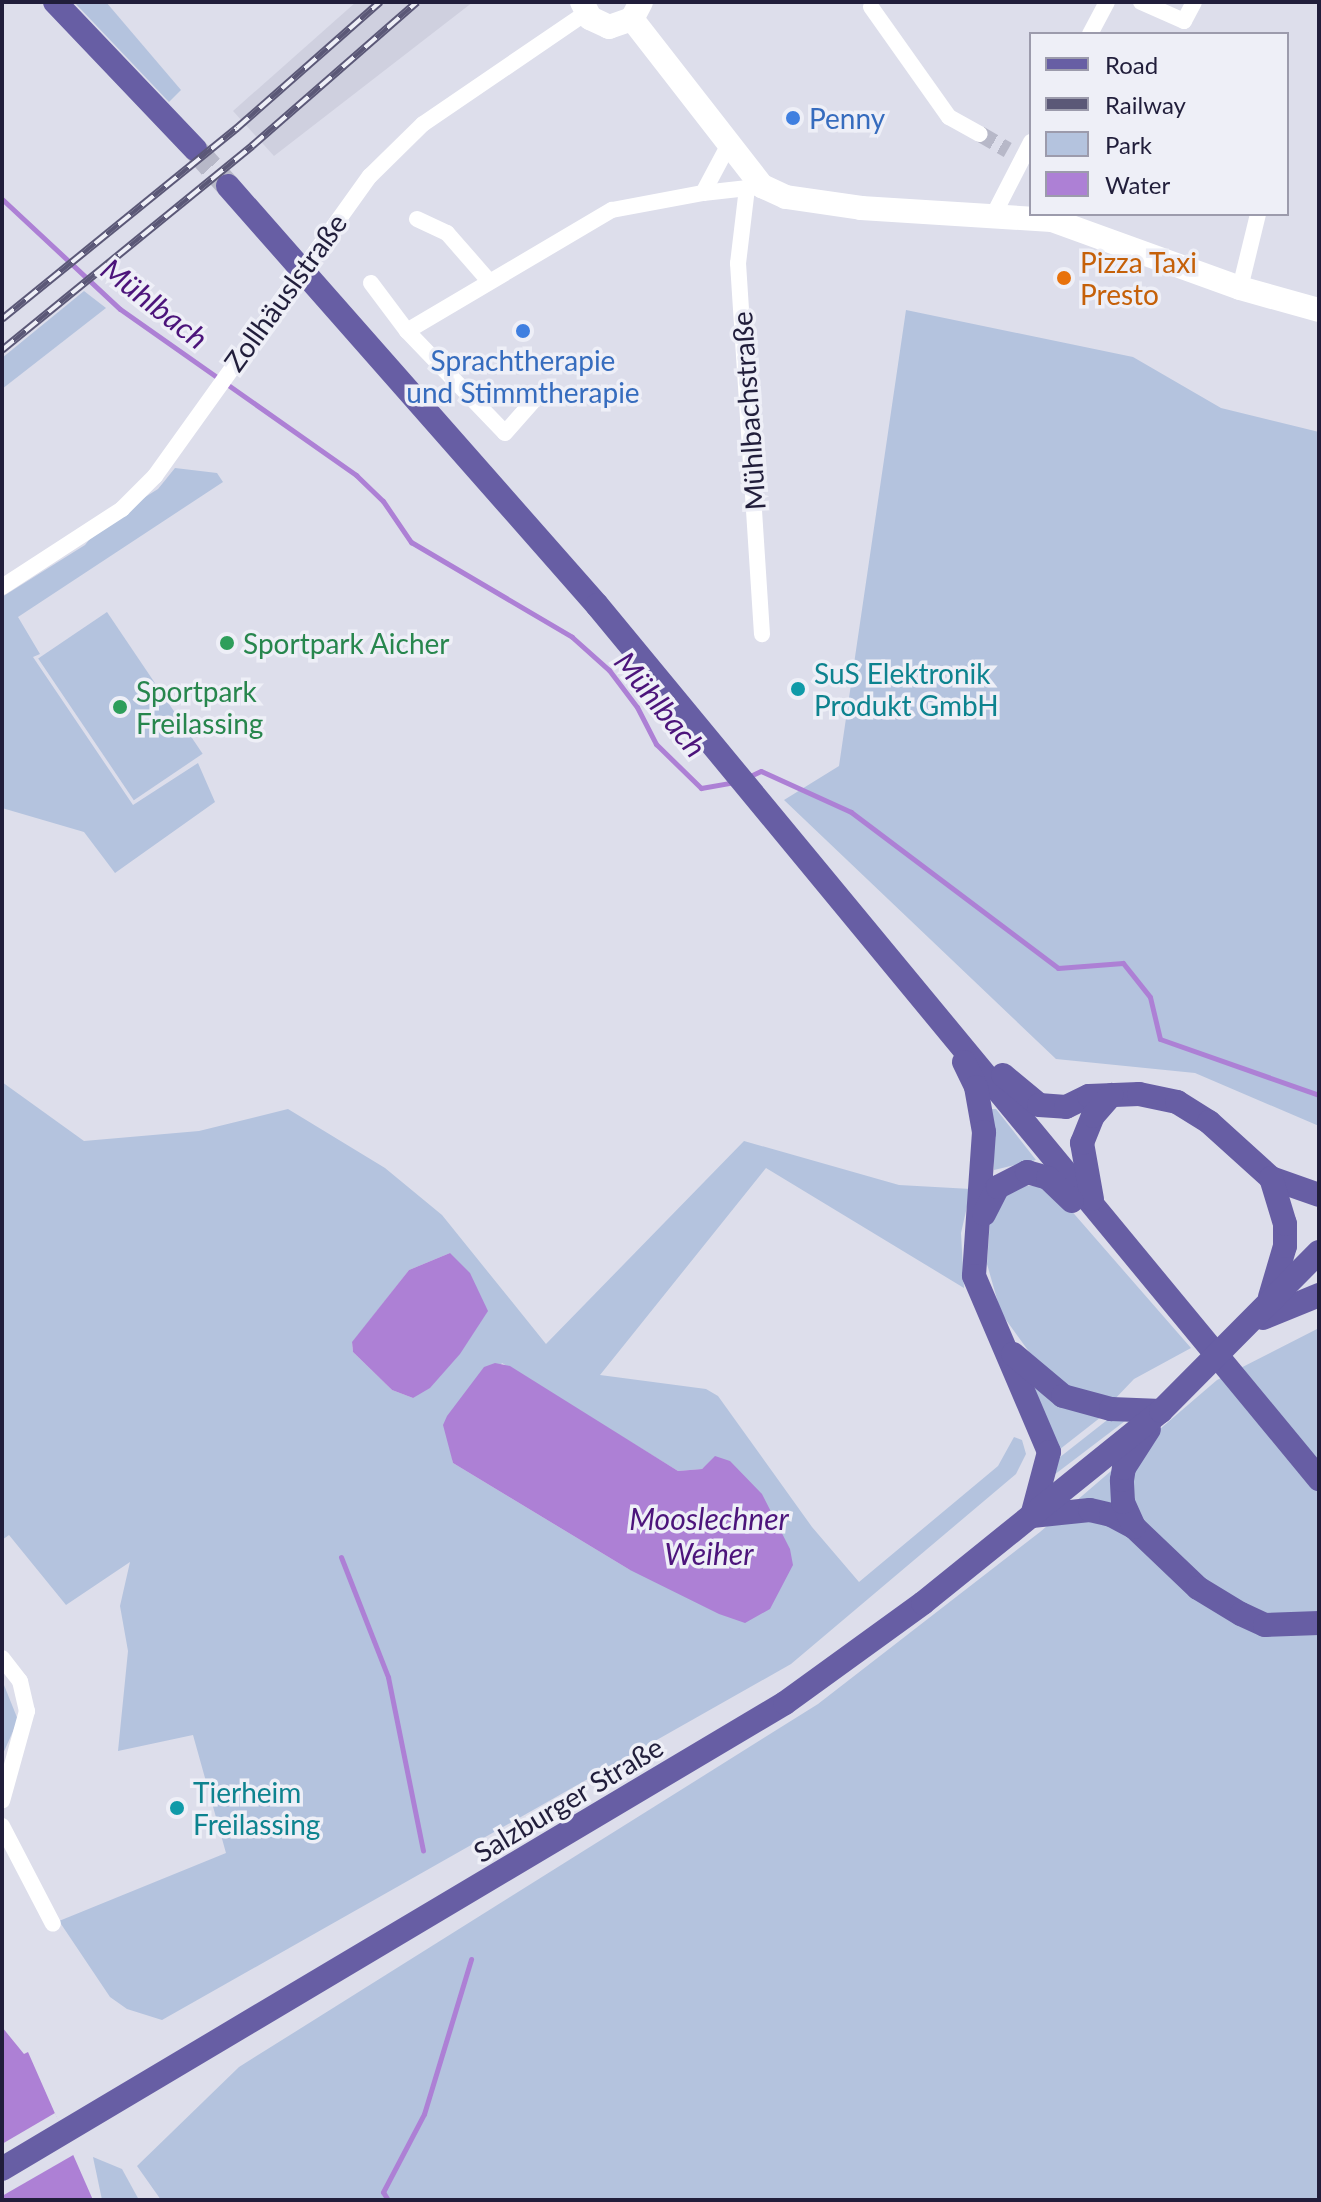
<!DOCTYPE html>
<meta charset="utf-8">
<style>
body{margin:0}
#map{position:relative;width:1321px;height:2202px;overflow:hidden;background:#dddeeb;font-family:Lato,sans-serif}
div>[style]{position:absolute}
.built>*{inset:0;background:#cfd0df}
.green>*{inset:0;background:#b4c3de;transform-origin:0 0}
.water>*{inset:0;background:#ad80d5}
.pier>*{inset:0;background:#dddeeb}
.stream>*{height:5px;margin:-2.5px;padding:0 2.5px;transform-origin:2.5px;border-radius:2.5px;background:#ad80d5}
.street-tunnel>*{height:16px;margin-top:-8px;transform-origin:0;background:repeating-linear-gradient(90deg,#b7b8c8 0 16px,transparent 0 24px)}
.primary-tunnel>*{height:24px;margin-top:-12px;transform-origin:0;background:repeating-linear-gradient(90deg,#b7b8c8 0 24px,transparent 0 36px)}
.street>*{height:16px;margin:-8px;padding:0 8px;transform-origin:8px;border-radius:8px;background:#fff}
.secondary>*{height:24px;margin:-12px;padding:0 12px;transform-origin:12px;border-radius:12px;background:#fff}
.primary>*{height:24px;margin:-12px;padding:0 12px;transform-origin:12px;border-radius:12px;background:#675ea4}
.rail>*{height:8px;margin-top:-4px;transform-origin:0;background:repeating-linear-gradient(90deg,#eeeff7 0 15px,#5b5877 0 30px);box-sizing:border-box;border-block:2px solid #5b5877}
.dots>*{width:22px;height:22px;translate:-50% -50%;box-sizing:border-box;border:4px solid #eeeff7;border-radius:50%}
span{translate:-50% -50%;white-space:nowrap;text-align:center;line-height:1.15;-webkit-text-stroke:7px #eeeff7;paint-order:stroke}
.shop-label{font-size:28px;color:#366cbe}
.left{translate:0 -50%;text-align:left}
.food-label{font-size:28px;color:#c56008}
.street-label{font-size:28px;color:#211e3b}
.leisure-label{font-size:28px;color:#27864d}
.culture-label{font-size:28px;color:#0d838f}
.water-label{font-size:30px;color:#4c147b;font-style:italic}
.frame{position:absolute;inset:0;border:4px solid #211e3b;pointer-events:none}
.legend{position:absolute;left:1029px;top:32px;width:260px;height:184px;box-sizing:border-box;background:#eeeff7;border:2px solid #9c9bac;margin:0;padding:10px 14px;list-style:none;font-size:24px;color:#211e3b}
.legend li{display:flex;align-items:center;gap:16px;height:40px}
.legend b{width:40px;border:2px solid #9c9bac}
</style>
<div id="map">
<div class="built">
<div style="clip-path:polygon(356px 2px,473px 2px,274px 156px,233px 111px)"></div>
</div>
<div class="green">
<div style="clip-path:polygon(74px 2px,106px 2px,181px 90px,169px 102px)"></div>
<div style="clip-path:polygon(84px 291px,106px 308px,2px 389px,2px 358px)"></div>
<div style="clip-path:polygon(906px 310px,1133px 357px,1221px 408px,1319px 432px,1319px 1126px,1195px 1073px,1056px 1059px,784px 800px,839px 766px)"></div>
<div style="clip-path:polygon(175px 468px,217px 473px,223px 482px,18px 617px,40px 654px,33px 657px,133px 805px,198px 763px,215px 802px,115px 873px,84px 832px,2px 808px,2px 597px,85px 545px,102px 524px,158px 489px)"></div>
<div style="left:107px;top:612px;width:171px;height:83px;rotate:56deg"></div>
<div style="clip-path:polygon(evenodd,2px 1082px,84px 1141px,199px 1131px,288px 1109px,385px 1168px,442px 1215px,546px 1344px,744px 1141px,899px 1185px,971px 1189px,961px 1233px,964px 1288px,766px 1168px,600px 1375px,706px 1389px,718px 1396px,812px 1527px,859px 1582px,998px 1466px,1014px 1437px,1022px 1440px,1026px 1454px,1016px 1474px,791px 1664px,162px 2020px,127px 2009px,110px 1997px,59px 1921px,226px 1853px,193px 1735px,118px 1751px,128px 1651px,120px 1606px,130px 1562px,66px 1605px,9px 1535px,2px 1540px,2px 1082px,450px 1253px,413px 1398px,392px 1390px,353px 1352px,352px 1343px,409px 1270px,450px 1253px,2px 1082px,502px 1363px,678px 1471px,702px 1469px,710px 1463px,630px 1570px,453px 1463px,449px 1441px,502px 1363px)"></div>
<div style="clip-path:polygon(992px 1109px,996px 1109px,1036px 1160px,994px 1170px)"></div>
<div style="clip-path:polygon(1022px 1185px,1044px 1187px,1062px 1200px,1191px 1348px,1134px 1379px,1111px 1403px,1087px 1398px,1043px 1371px,1001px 1313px,987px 1264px,990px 1220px,1009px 1190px)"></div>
<div style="clip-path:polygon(1319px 1328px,1319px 2200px,161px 2200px,137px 2166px,239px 2067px,818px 1704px,1040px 1532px,1217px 1380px)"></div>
<div style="clip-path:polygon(1030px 1382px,1101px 1417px,1055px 1453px)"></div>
<div style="clip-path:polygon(1111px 1417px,1125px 1421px,1054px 1475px,1055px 1461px)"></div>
<div style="clip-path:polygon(2px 1680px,18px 1720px,2px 1756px)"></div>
<div style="clip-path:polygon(93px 2157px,122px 2169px,139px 2200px,102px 2200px)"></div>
</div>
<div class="water">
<div style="clip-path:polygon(450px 1253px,470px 1273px,488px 1311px,460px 1354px,430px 1388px,413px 1398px,392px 1390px,353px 1352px,352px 1342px,409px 1270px)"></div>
<div style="clip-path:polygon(495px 1363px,510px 1366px,678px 1471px,702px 1469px,715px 1456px,730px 1461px,762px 1494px,790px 1549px,793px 1565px,770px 1609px,745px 1623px,719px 1614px,630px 1570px,453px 1463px,443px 1425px,447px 1416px,484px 1367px)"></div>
<div style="clip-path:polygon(2px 2027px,24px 2054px,28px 2052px,93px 2200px,2px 2200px)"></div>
</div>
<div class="pier">
<div style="clip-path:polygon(55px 2113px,75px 2154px,2px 2196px,2px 2144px)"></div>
</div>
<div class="stream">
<div style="left:2px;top:199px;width:161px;rotate:43deg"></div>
<div style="left:120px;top:309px;width:289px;rotate:35.1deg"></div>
<div style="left:356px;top:475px;width:37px;rotate:44deg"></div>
<div style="left:383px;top:501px;width:50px;rotate:55.7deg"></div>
<div style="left:411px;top:542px;width:187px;rotate:30.5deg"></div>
<div style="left:572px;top:637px;width:50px;rotate:41.7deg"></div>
<div style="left:609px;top:670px;width:46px;rotate:52.9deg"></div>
<div style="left:637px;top:707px;width:42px;rotate:62.8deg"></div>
<div style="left:656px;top:744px;width:63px;rotate:44.4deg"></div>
<div style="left:701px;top:788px;width:34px;rotate:-10deg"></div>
<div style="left:748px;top:777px;width:14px;rotate:-25deg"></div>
<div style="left:761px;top:771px;width:99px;rotate:24.5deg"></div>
<div style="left:851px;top:812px;width:259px;rotate:37deg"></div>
<div style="left:1058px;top:968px;width:65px;rotate:-4.4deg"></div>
<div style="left:1123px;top:963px;width:43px;rotate:51.5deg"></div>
<div style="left:1150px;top:997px;width:43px;rotate:76.6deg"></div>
<div style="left:1160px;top:1039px;width:169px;rotate:19.4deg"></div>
<div style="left:341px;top:1557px;width:129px;rotate:68.6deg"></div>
<div style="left:388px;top:1677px;width:177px;rotate:78.6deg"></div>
<div style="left:388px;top:2200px;width:9px;rotate:-122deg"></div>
<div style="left:383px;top:2192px;width:88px;rotate:-62.3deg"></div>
<div style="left:424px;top:2114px;width:162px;rotate:-73.1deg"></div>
</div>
<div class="street-tunnel">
<div style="left:980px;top:134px;width:32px;rotate:30deg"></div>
</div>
<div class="primary-tunnel">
<div style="left:195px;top:149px;width:50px;rotate:48.3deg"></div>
</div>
<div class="street">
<div style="left:1141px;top:2px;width:47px;rotate:23.8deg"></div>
<div style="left:1184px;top:21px;width:21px;rotate:-62deg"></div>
<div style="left:871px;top:7px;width:135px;rotate:54.7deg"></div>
<div style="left:949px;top:117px;width:35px;rotate:29deg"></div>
<div style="left:1090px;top:34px;width:36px;rotate:-62deg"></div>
<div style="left:747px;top:188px;width:76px;rotate:96.8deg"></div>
<div style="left:738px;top:263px;width:372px;rotate:86.3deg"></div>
<div style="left:703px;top:193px;width:54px;rotate:-6.3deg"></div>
<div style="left:994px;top:214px;width:81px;rotate:-62.8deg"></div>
<div style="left:417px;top:219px;width:33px;rotate:25deg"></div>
<div style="left:447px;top:233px;width:64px;rotate:48.8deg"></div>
<div style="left:371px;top:283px;width:60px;rotate:53.1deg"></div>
<div style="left:407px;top:331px;width:141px;rotate:46.1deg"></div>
<div style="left:505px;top:433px;width:45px;rotate:-48.6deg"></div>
<div style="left:1240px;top:288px;width:76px;rotate:-76.3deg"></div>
<div style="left:407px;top:331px;width:238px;rotate:-30.6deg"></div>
<div style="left:612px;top:210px;width:93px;rotate:-10.6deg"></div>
<div style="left:703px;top:193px;width:55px;rotate:-62deg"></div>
<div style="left:2px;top:587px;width:143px;rotate:-33deg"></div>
<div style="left:122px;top:509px;width:47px;rotate:-45deg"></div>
<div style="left:155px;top:476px;width:369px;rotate:-54.4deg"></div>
<div style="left:370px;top:176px;width:74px;rotate:-44.5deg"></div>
<div style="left:423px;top:124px;width:197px;rotate:-34.3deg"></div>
<div style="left:2px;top:1658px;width:29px;rotate:52deg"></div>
<div style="left:20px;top:1681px;width:31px;rotate:77deg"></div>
<div style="left:27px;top:1711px;width:93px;rotate:105.5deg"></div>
<div style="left:2px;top:1826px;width:110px;rotate:62.5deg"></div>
</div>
<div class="secondary">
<div style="left:582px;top:2px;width:18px;rotate:63deg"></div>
<div style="left:590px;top:18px;width:21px;rotate:25deg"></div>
<div style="left:609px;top:27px;width:24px;rotate:-19deg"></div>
<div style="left:632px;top:19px;width:19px;rotate:-62deg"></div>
<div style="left:632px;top:19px;width:212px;rotate:52.1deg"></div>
<div style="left:762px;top:186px;width:26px;rotate:25deg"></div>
<div style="left:786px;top:197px;width:76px;rotate:8.3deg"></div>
<div style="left:861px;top:208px;width:191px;rotate:3.6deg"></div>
<div style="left:1052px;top:220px;width:200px;rotate:19.9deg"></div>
<div style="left:1240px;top:288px;width:82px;rotate:15.6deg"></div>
</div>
<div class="primary">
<div style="left:55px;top:2px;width:203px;rotate:46.4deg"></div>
<div style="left:228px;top:186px;width:558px;rotate:48.63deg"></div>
<div style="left:597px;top:605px;width:1134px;rotate:50.44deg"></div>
<div style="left:964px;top:1062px;width:28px;rotate:64deg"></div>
<div style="left:976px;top:1087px;width:46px;rotate:79.9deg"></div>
<div style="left:984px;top:1132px;width:144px;rotate:94deg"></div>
<div style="left:974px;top:1276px;width:191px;rotate:66.9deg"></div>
<div style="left:1049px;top:1452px;width:66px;rotate:104.9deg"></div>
<div style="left:1003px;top:1075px;width:47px;rotate:39.8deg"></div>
<div style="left:1039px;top:1105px;width:27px;rotate:4deg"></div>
<div style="left:1066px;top:1107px;width:25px;rotate:-26deg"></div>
<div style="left:1089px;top:1096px;width:50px;rotate:-2.3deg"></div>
<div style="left:1139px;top:1094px;width:39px;rotate:12deg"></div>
<div style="left:1177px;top:1102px;width:38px;rotate:32deg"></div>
<div style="left:1209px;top:1122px;width:84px;rotate:42.1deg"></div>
<div style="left:1271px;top:1178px;width:51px;rotate:19.5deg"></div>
<div style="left:1092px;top:1199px;width:57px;rotate:-100.1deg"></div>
<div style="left:1082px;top:1143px;width:29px;rotate:-68deg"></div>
<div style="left:1093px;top:1116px;width:28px;rotate:-49deg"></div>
<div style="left:984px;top:1214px;width:30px;rotate:-63deg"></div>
<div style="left:998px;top:1187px;width:33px;rotate:-27deg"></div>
<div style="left:1027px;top:1172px;width:22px;rotate:16deg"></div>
<div style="left:1048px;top:1178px;width:33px;rotate:44deg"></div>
<div style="left:1270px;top:1297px;width:53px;rotate:-73.6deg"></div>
<div style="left:1285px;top:1246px;width:22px;rotate:-90deg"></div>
<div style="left:1285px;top:1224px;width:48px;rotate:-106.9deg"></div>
<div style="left:1263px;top:1318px;width:61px;rotate:-22.3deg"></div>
<div style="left:1013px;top:1354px;width:65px;rotate:40deg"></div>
<div style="left:1063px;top:1396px;width:50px;rotate:15.2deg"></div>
<div style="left:1111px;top:1409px;width:50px;rotate:2.3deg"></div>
<div style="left:1032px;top:1516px;width:58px;rotate:-5.9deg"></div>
<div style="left:1090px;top:1510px;width:22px;rotate:13deg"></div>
<div style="left:1111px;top:1515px;width:26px;rotate:28deg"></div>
<div style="left:1134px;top:1527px;width:88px;rotate:43.6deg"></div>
<div style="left:1198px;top:1588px;width:50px;rotate:31.2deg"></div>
<div style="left:1241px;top:1614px;width:26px;rotate:25deg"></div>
<div style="left:1265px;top:1625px;width:54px;rotate:-2.1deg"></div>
<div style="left:1134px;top:1527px;width:27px;rotate:-114deg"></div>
<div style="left:1123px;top:1502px;width:22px;rotate:-93deg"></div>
<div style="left:1122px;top:1480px;width:12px;rotate:-81deg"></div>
<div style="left:1124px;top:1468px;width:46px;rotate:-57.3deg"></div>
<div style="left:2px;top:2169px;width:911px;rotate:-30.76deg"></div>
<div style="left:785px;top:1703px;width:170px;rotate:-35.9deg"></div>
<div style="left:923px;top:1603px;width:306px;rotate:-38.9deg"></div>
<div style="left:1161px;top:1411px;width:224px;rotate:-45.2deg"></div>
</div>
<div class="rail">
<div style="left:2px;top:319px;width:303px;rotate:-39.1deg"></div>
<div style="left:237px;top:128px;width:191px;rotate:-41.4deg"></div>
<div style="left:2px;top:350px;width:323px;rotate:-39.2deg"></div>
<div style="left:252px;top:146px;width:219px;rotate:-41.1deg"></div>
</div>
<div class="dots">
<div style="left:793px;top:118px;background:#3f7fe0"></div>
<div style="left:1064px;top:278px;background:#e8710a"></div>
<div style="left:523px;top:331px;background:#3f7fe0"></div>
<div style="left:227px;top:643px;background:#2e9e5b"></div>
<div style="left:798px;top:689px;background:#0f9aa8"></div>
<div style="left:120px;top:707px;background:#2e9e5b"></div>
<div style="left:177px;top:1808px;background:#0f9aa8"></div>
</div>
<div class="shop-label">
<span class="left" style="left:809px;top:118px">Penny</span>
<span style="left:523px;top:376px">Sprachtherapie<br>und Stimmtherapie</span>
</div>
<div class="food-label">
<span class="left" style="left:1080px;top:278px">Pizza Taxi<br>Presto</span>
</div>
<div class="street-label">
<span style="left:285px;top:292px;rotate:-54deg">Zollhäuslstraße</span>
<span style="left:748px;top:411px;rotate:-94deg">Mühlbachstraße</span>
<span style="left:568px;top:1799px;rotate:-31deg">Salzburger Straße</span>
</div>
<div class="leisure-label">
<span class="left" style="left:243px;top:643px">Sportpark Aicher</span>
<span class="left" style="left:136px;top:707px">Sportpark<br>Freilassing</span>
</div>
<div class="culture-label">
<span class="left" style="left:814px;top:689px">SuS Elektronik<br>Produkt GmbH</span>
<span class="left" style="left:193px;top:1808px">Tierheim<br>Freilassing</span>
</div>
<div class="water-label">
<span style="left:155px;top:303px;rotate:38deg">Mühlbach</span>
<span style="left:661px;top:704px;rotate:51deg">Mühlbach</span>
<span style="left:709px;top:1535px">Mooslechner<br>Weiher</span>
</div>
<div class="frame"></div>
<ul class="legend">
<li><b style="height:10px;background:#675ea4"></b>Road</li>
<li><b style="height:10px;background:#5b5877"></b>Railway</li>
<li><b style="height:22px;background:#b4c3de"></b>Park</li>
<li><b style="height:22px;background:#ad80d5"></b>Water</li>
</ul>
</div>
